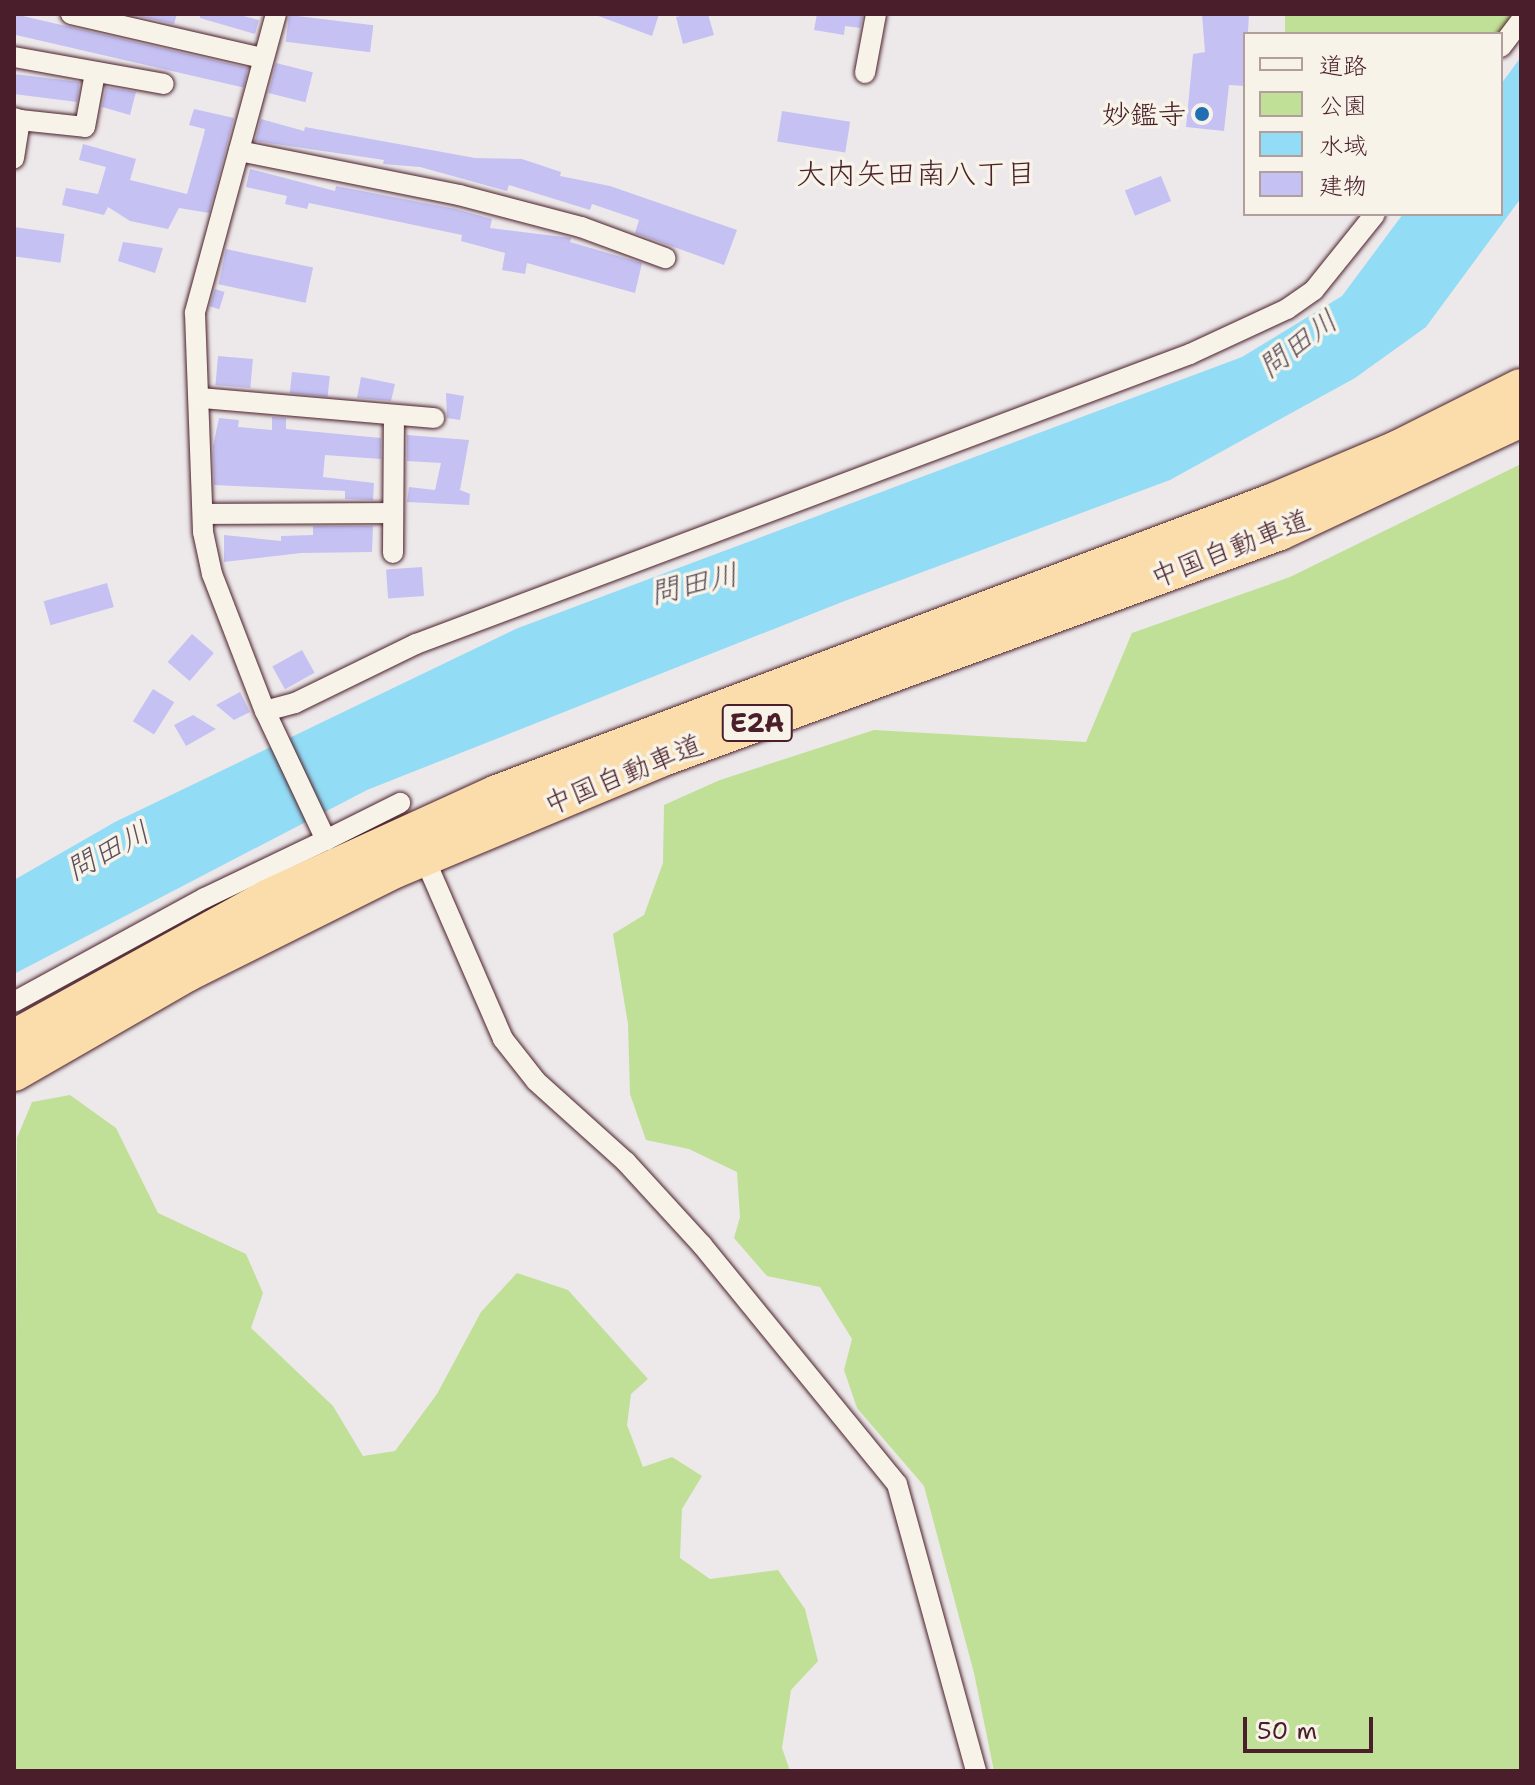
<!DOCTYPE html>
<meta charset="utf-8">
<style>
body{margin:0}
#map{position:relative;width:1535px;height:1785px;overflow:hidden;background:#ede9ea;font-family:"Shantell Sans","Klee One",sans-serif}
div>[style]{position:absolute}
.green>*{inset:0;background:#c0df97;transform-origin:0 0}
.water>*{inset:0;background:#93dcf5}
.building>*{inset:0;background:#c5c1f3;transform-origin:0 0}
.roads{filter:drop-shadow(0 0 2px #4a1f2b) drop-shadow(0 0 2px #4a1f2b)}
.minor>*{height:20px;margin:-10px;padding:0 10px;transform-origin:10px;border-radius:10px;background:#f7f3e8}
.motorway>*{height:38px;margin:-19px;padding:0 19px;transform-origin:19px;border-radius:19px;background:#fbddab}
.dots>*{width:22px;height:22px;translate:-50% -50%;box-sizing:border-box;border:4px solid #f7f3e8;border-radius:50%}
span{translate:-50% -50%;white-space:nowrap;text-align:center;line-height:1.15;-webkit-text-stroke:7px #f7f3e8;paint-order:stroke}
.shield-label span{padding:2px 6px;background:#f7f3e8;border:2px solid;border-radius:6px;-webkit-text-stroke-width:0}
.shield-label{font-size:26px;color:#4a1f2b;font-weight:700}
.poi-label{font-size:28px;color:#4a1f2b}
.right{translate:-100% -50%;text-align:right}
.street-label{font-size:28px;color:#4a1f2b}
.neighbourhood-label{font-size:30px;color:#4a1f2b}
.water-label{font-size:30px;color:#5c4e5e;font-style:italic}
.frame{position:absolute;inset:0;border:16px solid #4a1f2b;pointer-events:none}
.legend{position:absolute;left:1243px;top:32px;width:260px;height:184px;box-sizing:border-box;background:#f7f3e8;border:2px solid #b29e9c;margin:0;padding:10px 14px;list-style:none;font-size:24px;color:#4a1f2b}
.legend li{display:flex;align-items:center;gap:16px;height:40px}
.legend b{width:40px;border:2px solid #b29e9c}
.scale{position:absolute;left:1243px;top:1717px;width:130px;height:36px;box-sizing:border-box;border:4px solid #4a1f2b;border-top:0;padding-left:10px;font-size:24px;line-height:28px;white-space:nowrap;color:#4a1f2b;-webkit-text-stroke:6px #f7f3e8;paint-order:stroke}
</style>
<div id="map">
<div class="green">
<div style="left:1285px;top:14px;width:232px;height:20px"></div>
<div style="clip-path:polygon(1521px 464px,1521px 1771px,994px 1771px,974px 1673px,924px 1486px,857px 1408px,844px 1370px,852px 1339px,820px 1287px,767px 1276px,734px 1238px,740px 1217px,737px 1172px,689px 1149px,646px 1140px,630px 1094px,628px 1024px,613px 934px,644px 915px,663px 863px,664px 805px,720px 780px,874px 730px,1086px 742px,1132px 633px,1290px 577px)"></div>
<div style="clip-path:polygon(70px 1095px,116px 1128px,158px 1213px,246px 1254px,263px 1293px,251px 1328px,333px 1406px,363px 1456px,395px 1451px,437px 1394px,481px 1312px,517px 1273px,568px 1290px,648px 1379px,631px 1394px,627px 1425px,643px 1467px,672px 1457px,702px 1476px,682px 1509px,680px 1558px,710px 1579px,778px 1570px,805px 1609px,818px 1661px,791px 1690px,782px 1748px,790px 1771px,14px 1771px,17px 1138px,32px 1102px)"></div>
</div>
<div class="water">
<div style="clip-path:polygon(1521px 57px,1521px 198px,1426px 327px,1355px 378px,1170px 480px,842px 602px,367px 790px,14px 974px,14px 880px,115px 822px,518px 628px,1242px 357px,1342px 296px,1403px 214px,1501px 214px,1501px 84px)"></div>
</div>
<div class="building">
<div style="left:14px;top:14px;width:240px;height:20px;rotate:13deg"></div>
<div style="clip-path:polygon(129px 14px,177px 14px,174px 24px)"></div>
<div style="clip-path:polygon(200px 14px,236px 14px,259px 20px,255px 34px,200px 18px)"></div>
<div style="clip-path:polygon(593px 14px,659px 14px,652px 36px)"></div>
<div style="clip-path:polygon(688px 14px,708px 14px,714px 35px,683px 44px,676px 17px)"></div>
<div style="clip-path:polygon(817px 14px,863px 14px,860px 28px,845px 26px,844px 35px,814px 30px)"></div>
<div style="clip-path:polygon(1202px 14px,1249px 14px,1245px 86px,1229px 85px,1224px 131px,1186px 127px,1193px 54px,1205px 52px)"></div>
<div style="left:289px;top:15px;width:85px;height:27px;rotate:7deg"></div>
<div style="left:276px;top:63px;width:38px;height:31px;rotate:14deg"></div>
<div style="left:14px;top:74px;width:66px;height:20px;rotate:7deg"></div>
<div style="clip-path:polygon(106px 87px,136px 92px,130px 115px,102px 107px)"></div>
<div style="clip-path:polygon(194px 109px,234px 118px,209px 213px,179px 208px,168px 229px,130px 221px,108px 207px,104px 215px,62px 205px,66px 188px,98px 194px,106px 167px,79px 160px,83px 144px,136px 159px,130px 180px,187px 194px,204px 134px,205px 129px,189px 125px)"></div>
<div style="left:782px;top:111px;width:69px;height:31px;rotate:9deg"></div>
<div style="clip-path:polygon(261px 119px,304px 131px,305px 127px,475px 158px,522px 159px,561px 172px,560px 176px,610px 186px,737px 230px,724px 265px,635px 233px,639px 220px,592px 204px,590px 210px,509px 185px,507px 191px,420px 167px,383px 164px,384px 160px,255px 141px)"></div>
<div style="clip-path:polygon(250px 169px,335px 191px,336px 186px,456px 209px,492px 219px,490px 228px,571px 238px,570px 242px,642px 263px,635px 293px,527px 263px,525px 274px,502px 270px,505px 253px,461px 241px,462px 235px,309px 203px,307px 209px,285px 204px,287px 196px,246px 187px)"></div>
<div style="left:1161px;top:176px;width:27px;height:39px;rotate:68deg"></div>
<div style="left:14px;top:227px;width:51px;height:29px;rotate:8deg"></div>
<div style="clip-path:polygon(123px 242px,163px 248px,155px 273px,118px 261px)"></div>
<div style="left:226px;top:249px;width:89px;height:36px;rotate:12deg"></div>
<div style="left:215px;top:289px;width:10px;height:18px;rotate:17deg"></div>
<div style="left:218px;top:356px;width:35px;height:29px;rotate:5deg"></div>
<div style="left:292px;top:372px;width:38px;height:21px;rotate:6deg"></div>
<div style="clip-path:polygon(361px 377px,395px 384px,391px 401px,357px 398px)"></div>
<div style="clip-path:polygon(446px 393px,464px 396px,460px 420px,447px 418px)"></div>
<div style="clip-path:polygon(272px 417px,286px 418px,286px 429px,381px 438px,381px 459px,325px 455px,323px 477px,374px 483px,373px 500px,345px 499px,345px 491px,214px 485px,213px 446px,219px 418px,239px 420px,238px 427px,272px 430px)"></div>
<div style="clip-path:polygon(407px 435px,469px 440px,460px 490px,470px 494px,469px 505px,407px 502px,409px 487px,435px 490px,441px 463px,407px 461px)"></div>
<div style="clip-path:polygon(313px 526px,373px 526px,372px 552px,301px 553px,224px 562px,224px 535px,281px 541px,281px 536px,313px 535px)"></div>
<div style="left:422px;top:567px;width:29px;height:36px;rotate:86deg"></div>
<div style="left:107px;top:583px;width:25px;height:66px;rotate:74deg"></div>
<div style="left:192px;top:634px;width:29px;height:37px;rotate:41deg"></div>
<div style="left:302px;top:650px;width:26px;height:34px;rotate:61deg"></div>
<div style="left:153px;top:689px;width:25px;height:38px;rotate:32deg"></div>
<div style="clip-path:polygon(240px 692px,250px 712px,234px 720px,216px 705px)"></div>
<div style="clip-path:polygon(193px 715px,216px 729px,186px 746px,174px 725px)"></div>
</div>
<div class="roads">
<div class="minor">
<div style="left:71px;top:14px;width:196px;rotate:13deg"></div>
<div style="left:276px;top:14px;width:310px;rotate:105.2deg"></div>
<div style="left:195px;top:313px;width:219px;rotate:87.9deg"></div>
<div style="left:203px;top:532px;width:43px;rotate:77.9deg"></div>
<div style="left:212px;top:574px;width:147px;rotate:68.9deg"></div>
<div style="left:265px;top:711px;width:143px;rotate:64.7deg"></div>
<div style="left:326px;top:840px;width:83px;rotate:-26.6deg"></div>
<div style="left:1501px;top:47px;width:34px;rotate:-53deg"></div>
<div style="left:14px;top:57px;width:152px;rotate:10.2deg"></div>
<div style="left:865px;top:73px;width:60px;rotate:-79.4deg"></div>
<div style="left:14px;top:118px;width:6px;rotate:18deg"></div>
<div style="left:20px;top:120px;width:39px;rotate:99deg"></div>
<div style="left:20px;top:120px;width:65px;rotate:6.1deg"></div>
<div style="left:85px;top:127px;width:55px;rotate:-79.5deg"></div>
<div style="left:239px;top:151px;width:224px;rotate:11.3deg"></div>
<div style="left:459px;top:195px;width:126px;rotate:14.7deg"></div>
<div style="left:581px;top:227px;width:90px;rotate:20.3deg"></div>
<div style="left:201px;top:398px;width:234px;rotate:4.9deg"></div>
<div style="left:203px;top:514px;width:190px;rotate:-0.3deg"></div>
<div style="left:393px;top:553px;width:137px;rotate:-89.6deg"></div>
<div style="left:265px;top:711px;width:31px;rotate:-15deg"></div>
<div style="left:295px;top:703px;width:135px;rotate:-26deg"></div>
<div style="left:416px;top:644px;width:827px;rotate:-20.54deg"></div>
<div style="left:1190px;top:354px;width:107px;rotate:-24.9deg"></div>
<div style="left:1287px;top:309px;width:33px;rotate:-35deg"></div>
<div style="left:1314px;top:290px;width:97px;rotate:-51.2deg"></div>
<div style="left:430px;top:871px;width:183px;rotate:66.5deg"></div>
<div style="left:503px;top:1039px;width:53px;rotate:51.8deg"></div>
<div style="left:536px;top:1081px;width:121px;rotate:42deg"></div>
<div style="left:626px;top:1162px;width:113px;rotate:47.5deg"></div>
<div style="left:702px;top:1245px;width:308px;rotate:50.8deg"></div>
<div style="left:897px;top:1484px;width:298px;rotate:74.6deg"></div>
<div style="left:14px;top:1002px;width:217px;rotate:-28.6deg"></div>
<div style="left:205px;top:898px;width:134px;rotate:-25.6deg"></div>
</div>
<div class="motorway">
<div style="left:14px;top:1039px;width:291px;rotate:-28.9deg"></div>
<div style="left:269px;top:898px;width:251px;rotate:-24.5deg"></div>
<div style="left:497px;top:794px;width:825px;rotate:-20.59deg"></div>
<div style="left:1269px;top:504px;width:141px;rotate:-22.9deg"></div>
<div style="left:1399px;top:449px;width:136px;rotate:-26.6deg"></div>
<div style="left:14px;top:1072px;width:198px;rotate:-29.9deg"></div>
<div style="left:186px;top:973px;width:233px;rotate:-26.5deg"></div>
<div style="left:395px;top:869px;width:287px;rotate:-22.7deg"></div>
<div style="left:660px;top:758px;width:660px;rotate:-20.11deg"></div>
<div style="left:1280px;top:531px;width:266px;rotate:-25.1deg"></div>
</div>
</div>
<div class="dots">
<div style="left:1202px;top:114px;background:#1f6fb2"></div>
</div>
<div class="shield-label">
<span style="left:757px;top:723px">E2A</span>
</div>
<div class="poi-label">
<span class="right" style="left:1186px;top:114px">妙鑑寺</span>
</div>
<div class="street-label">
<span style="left:1230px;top:548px;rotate:-21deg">中国自動車道</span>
<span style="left:623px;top:774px;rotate:-22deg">中国自動車道</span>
</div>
<div class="neighbourhood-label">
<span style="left:916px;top:174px">大内矢田南八丁目</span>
</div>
<div class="water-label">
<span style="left:1298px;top:344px;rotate:-37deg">問田川</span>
<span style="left:694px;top:584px;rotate:-13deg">問田川</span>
<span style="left:108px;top:851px;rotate:-28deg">問田川</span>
</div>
<div class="frame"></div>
<ul class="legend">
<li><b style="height:10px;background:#f7f3e8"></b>道路</li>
<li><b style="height:22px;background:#c0df97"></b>公園</li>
<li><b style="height:22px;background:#93dcf5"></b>水域</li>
<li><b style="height:22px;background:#c5c1f3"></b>建物</li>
</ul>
<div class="scale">50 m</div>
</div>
